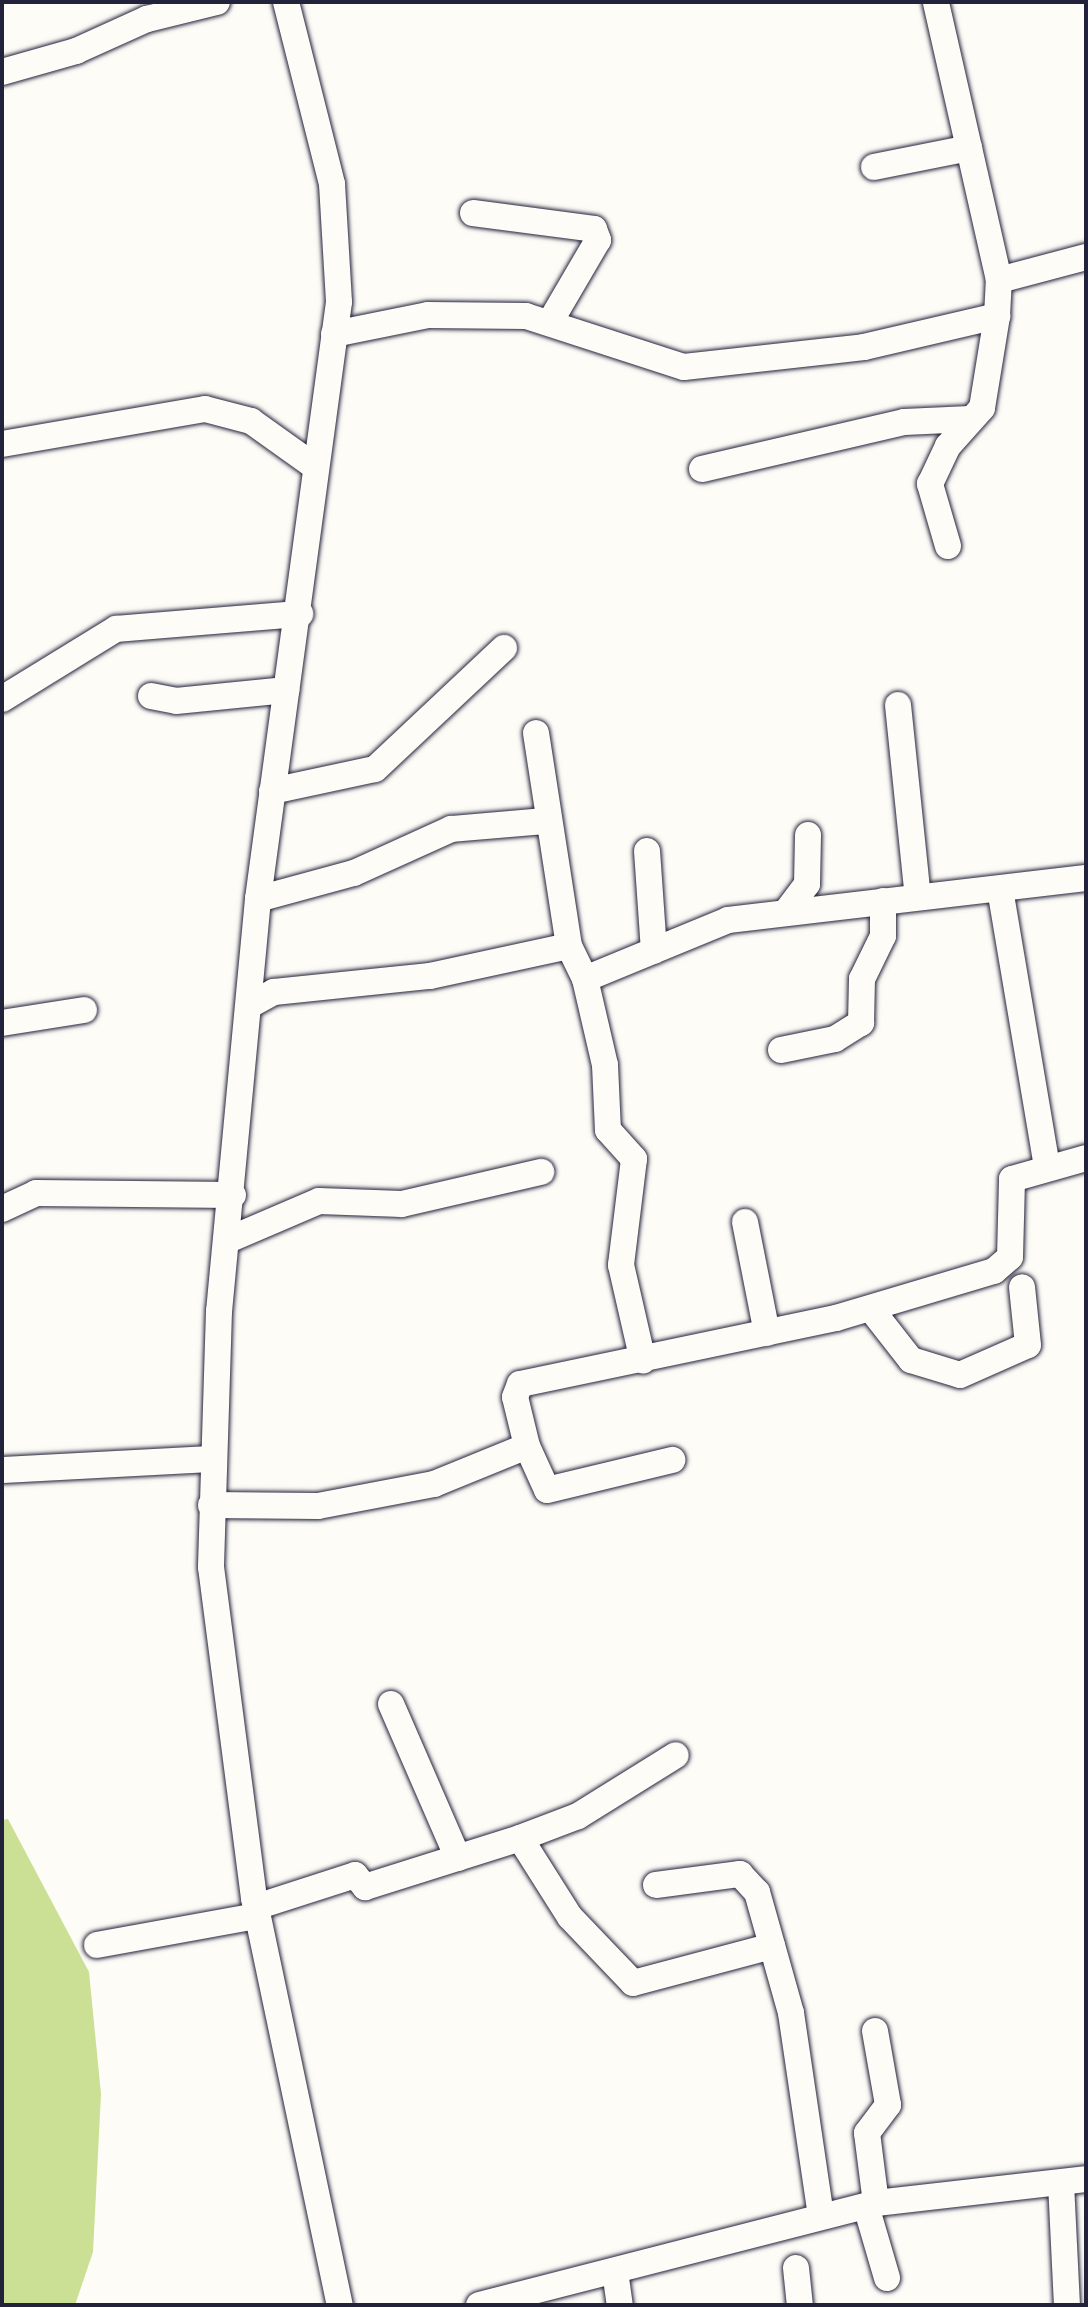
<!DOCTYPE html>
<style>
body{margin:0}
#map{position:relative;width:1088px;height:2307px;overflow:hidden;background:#fdfcf7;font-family:"Gochi Hand",sans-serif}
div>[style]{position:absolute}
.green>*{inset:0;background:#cce095}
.roads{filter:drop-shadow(0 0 2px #22223b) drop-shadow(0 0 2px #22223b)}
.minor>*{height:26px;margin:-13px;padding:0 13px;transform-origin:13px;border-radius:13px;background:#fdfcf7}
span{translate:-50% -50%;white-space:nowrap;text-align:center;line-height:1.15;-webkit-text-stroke:7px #fdfcf7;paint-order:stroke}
.frame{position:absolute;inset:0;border:4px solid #22223b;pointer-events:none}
</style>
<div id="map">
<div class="green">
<div style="clip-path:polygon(8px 1819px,89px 1972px,101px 2094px,93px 2252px,75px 2305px,2px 2305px,2px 1820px)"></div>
</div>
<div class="roads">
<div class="minor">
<div style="left:286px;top:2px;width:188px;rotate:75.8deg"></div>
<div style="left:332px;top:184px;width:118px;rotate:86.6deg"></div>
<div style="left:339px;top:302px;width:602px;rotate:97.73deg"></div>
<div style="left:258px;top:899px;width:414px;rotate:95.4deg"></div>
<div style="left:219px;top:1311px;width:256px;rotate:91.8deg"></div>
<div style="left:211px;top:1567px;width:334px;rotate:82.6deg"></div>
<div style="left:254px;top:1898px;width:416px;rotate:78.1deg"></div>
<div style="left:2px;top:72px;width:77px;rotate:-15.8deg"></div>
<div style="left:76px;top:51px;width:78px;rotate:-24.3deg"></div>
<div style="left:147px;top:19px;width:72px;rotate:-13.7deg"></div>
<div style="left:874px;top:167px;width:97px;rotate:-11.3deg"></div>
<div style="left:473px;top:213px;width:122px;rotate:7.5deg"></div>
<div style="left:594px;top:229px;width:12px;rotate:70deg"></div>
<div style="left:598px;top:240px;width:95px;rotate:120.3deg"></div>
<div style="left:999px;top:280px;width:90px;rotate:-14.8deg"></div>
<div style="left:334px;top:334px;width:96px;rotate:-11.4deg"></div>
<div style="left:428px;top:315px;width:98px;rotate:0.6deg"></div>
<div style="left:526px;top:316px;width:166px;rotate:17.9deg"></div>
<div style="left:684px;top:367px;width:181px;rotate:-6.3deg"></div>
<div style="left:864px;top:347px;width:137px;rotate:-13.1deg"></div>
<div style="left:997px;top:316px;width:36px;rotate:-87deg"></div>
<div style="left:999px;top:280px;width:285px;rotate:-102.8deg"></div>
<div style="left:2px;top:444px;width:206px;rotate:-9.8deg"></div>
<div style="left:205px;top:409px;width:48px;rotate:14.6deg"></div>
<div style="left:251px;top:421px;width:77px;rotate:35.5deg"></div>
<div style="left:702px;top:469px;width:207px;rotate:-13.1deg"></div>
<div style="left:904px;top:422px;width:66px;rotate:-2.6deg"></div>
<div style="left:948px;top:546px;width:65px;rotate:-106.2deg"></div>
<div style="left:930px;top:484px;width:42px;rotate:-64.7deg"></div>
<div style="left:948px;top:446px;width:51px;rotate:-48.2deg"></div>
<div style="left:982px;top:408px;width:93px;rotate:-80.7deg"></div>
<div style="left:151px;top:696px;width:25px;rotate:11deg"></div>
<div style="left:176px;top:701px;width:111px;rotate:-5.7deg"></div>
<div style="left:2px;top:699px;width:134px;rotate:-31.6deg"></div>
<div style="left:116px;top:629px;width:185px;rotate:-4.7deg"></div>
<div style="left:898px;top:705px;width:193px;rotate:84.1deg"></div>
<div style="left:536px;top:733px;width:216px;rotate:81.2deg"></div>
<div style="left:569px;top:946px;width:37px;rotate:64deg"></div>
<div style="left:585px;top:979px;width:88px;rotate:76.9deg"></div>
<div style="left:605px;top:1065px;width:65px;rotate:87.4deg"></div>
<div style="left:608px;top:1130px;width:39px;rotate:48deg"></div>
<div style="left:634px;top:1159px;width:107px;rotate:97deg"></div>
<div style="left:621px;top:1265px;width:98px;rotate:77.1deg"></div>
<div style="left:272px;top:791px;width:105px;rotate:-12.1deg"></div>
<div style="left:375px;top:769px;width:177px;rotate:-43.2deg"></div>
<div style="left:647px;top:851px;width:100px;rotate:86deg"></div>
<div style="left:1000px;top:889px;width:282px;rotate:80.4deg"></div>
<div style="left:258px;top:899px;width:99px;rotate:-15.2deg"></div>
<div style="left:354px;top:873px;width:107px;rotate:-24.4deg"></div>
<div style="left:451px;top:829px;width:93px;rotate:-4.9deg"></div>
<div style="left:786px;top:912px;width:35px;rotate:-53deg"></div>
<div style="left:807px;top:884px;width:49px;rotate:-88.8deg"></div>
<div style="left:585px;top:979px;width:155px;rotate:-22.4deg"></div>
<div style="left:728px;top:920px;width:360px;rotate:-6.7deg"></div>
<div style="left:252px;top:1004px;width:25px;rotate:-29deg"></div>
<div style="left:274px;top:992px;width:157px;rotate:-5.9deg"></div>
<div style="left:430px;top:976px;width:142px;rotate:-12.2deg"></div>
<div style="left:2px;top:1023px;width:83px;rotate:-9deg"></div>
<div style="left:781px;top:1050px;width:55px;rotate:-11.5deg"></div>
<div style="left:835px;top:1039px;width:31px;rotate:-32deg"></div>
<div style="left:861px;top:1023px;width:44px;rotate:-88.7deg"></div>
<div style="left:862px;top:979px;width:48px;rotate:-64deg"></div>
<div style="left:883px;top:936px;width:35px;rotate:-90deg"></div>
<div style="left:2px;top:1209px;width:38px;rotate:-25deg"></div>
<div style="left:36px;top:1193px;width:197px;rotate:0.6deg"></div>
<div style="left:745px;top:1222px;width:113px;rotate:78.8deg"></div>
<div style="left:228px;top:1240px;width:99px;rotate:-23.2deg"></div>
<div style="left:319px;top:1201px;width:83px;rotate:2.1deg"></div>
<div style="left:402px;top:1204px;width:143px;rotate:-13deg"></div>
<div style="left:871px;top:1309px;width:65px;rotate:51.9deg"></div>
<div style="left:911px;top:1360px;width:51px;rotate:17deg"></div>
<div style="left:960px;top:1375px;width:74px;rotate:-23.8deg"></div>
<div style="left:1028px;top:1345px;width:58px;rotate:-95.9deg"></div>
<div style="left:527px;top:1446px;width:48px;rotate:65.6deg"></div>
<div style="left:547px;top:1490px;width:129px;rotate:-13.5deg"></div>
<div style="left:2px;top:1470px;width:210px;rotate:-3deg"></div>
<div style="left:211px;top:1505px;width:107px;rotate:0.5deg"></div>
<div style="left:318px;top:1506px;width:118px;rotate:-10.7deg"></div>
<div style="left:434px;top:1484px;width:100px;rotate:-22.2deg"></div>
<div style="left:527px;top:1446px;width:50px;rotate:-103.8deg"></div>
<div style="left:515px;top:1397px;width:14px;rotate:-69deg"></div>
<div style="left:520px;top:1384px;width:323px;rotate:-11.8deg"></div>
<div style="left:836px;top:1318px;width:165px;rotate:-16.6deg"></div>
<div style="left:994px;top:1271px;width:21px;rotate:-41deg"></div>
<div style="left:1010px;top:1257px;width:78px;rotate:-88.5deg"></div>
<div style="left:1012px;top:1179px;width:77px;rotate:-15.8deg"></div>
<div style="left:391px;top:1704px;width:168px;rotate:66.5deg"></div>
<div style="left:520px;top:1838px;width:93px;rotate:57.7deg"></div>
<div style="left:570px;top:1917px;width:91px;rotate:46.3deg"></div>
<div style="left:633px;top:1983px;width:144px;rotate:-14.9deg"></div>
<div style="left:656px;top:1885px;width:85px;rotate:-7.5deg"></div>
<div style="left:740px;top:1874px;width:25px;rotate:47deg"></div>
<div style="left:757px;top:1892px;width:126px;rotate:74.3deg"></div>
<div style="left:791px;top:2013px;width:204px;rotate:81.6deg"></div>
<div style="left:256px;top:1907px;width:104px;rotate:-17.9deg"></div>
<div style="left:355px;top:1875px;width:16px;rotate:50deg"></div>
<div style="left:365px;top:1887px;width:163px;rotate:-17.5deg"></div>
<div style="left:520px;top:1838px;width:62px;rotate:-20.8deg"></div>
<div style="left:578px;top:1816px;width:115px;rotate:-31.9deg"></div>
<div style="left:97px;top:1945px;width:163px;rotate:-10.3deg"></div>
<div style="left:875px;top:2031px;width:75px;rotate:80deg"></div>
<div style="left:888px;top:2105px;width:35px;rotate:127deg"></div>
<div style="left:867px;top:2133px;width:71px;rotate:82.7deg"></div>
<div style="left:1061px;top:2183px;width:122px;rotate:87.2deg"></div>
<div style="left:866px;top:2206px;width:75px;rotate:73.7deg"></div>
<div style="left:796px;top:2268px;width:37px;rotate:84deg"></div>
<div style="left:615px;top:2271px;width:34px;rotate:82deg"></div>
<div style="left:479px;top:2305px;width:410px;rotate:-14.4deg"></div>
<div style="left:876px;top:2203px;width:211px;rotate:-6.5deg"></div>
</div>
</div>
<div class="frame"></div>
</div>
